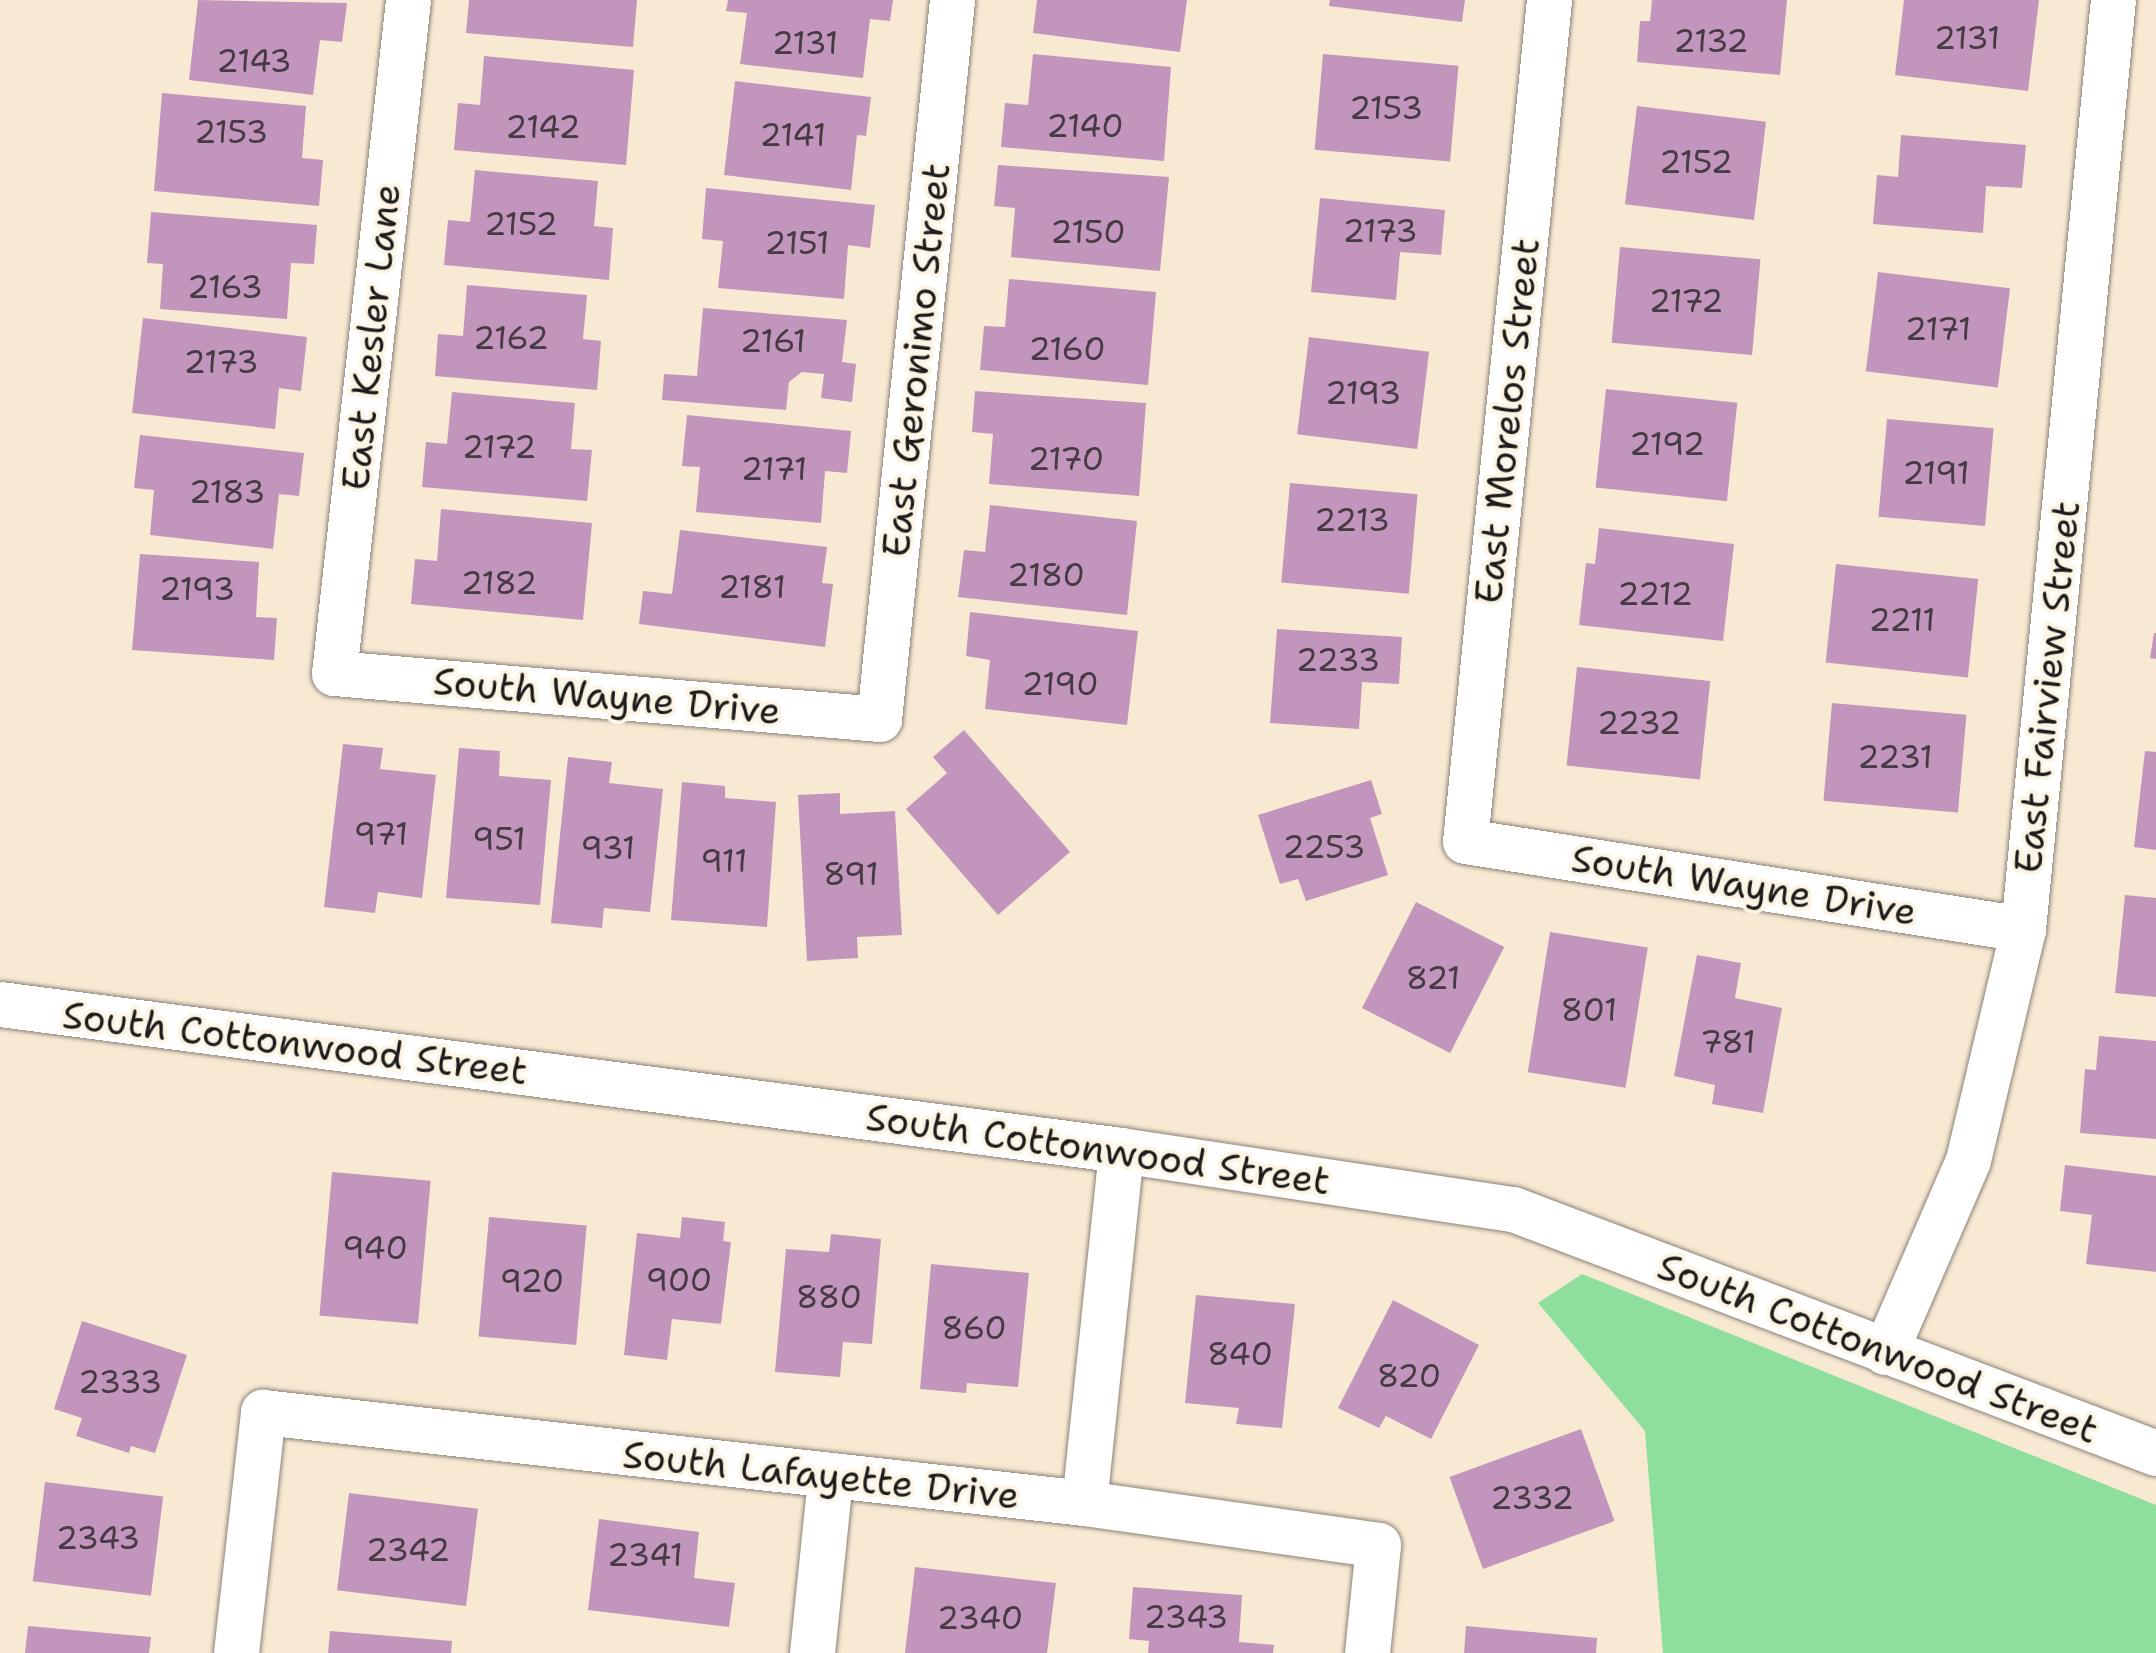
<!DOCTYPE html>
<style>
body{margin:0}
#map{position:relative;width:2156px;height:1653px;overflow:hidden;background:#f8e9d3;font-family:"Shantell Sans",sans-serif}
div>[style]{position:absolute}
.green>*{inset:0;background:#8ede9d}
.building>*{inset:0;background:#c295bc;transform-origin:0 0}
.roads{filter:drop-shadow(0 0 2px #8a8278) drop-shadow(0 0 2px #8a8278)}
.street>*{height:45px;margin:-22.5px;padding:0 22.5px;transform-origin:22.5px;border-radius:22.5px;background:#fff}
span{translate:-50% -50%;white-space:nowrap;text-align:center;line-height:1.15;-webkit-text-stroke:8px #fcf5e5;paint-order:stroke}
.number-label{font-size:32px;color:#463a44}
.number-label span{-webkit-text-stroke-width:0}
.street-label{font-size:38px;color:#1c1c1c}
</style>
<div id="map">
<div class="green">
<div style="clip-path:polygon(1582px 1274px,2156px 1505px,2156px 1653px,1663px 1653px,1645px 1431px,1538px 1303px)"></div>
</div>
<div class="building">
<div style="clip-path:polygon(198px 0,347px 3px,342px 42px,320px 40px,313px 95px,189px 80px)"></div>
<div style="clip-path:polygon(469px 0,637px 0,633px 47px,466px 33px)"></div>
<div style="clip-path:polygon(728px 0,893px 0,890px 21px,870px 19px,863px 78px,740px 64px,747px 13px,726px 11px)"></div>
<div style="clip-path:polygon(1037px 0,1187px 0,1180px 52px,1033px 33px)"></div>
<div style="clip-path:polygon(1330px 0,1465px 0,1462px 22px,1329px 6px)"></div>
<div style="clip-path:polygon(1652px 0,1787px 0,1780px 75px,1637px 62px,1640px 21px,1650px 21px)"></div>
<div style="clip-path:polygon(1904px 0,2039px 0,2028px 91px,1895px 75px)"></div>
<div style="clip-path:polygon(1033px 54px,1171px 67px,1164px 161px,1001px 147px,1005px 103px,1028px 105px)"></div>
<div style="left:1323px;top:54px;width:136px;height:96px;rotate:5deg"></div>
<div style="clip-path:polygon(484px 56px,634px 70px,626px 165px,454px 150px,458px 103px,480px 105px)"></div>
<div style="clip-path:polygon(735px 81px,871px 97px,866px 136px,857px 135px,851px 190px,724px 175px)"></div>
<div style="clip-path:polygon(162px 93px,306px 106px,302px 158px,323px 160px,319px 206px,154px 191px)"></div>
<div style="left:1637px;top:106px;width:130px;height:99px;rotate:7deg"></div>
<div style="clip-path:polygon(1901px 135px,2026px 145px,2022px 188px,1986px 186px,1983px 233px,1873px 224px,1877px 175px,1898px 177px)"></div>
<div style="clip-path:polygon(998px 165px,1169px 177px,1160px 271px,1011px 257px,1015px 208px,994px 206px)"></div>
<div style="clip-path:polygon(475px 170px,598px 181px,594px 226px,613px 228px,609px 280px,444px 265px,448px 220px,470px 222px)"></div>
<div style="clip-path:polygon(706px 188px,875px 205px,870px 248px,848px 245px,844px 299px,718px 288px,723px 241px,702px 239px)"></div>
<div style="clip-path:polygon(1320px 198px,1445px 210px,1441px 255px,1400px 252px,1396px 300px,1311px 292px)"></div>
<div style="clip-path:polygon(151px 212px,317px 225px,314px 264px,291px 263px,287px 319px,160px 309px,163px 264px,147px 263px)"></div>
<div style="left:1620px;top:247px;width:141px;height:96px;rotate:5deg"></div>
<div style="left:1878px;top:272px;width:133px;height:100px;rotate:7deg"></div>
<div style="clip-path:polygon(1009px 279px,1156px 292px,1148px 385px,980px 370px,984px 326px,1005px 327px)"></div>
<div style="clip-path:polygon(467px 285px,587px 295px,583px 339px,601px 341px,597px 390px,435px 376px,438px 334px,463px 336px)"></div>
<div style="clip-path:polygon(703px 308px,847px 320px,842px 362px,856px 364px,852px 402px,821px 398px,824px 374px,802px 372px,789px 382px,786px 410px,662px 400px,664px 374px,697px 376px)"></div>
<div style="clip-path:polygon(143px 318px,307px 337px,301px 391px,279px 388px,275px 429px,132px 413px)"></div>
<div style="left:1309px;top:337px;width:121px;height:98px;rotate:7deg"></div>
<div style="left:1606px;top:389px;width:132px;height:99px;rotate:6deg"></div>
<div style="clip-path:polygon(975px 391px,1146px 403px,1139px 496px,989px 484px,993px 434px,972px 432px)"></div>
<div style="clip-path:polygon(452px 392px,575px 403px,571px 449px,592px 450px,587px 501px,422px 487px,426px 442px,447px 444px)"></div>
<div style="clip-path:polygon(687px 415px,851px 431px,847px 473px,825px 471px,821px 523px,696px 512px,700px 467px,682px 466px)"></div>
<div style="left:1887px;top:419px;width:107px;height:98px;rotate:5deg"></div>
<div style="clip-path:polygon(140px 435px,304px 453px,299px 496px,279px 494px,273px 549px,150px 535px,154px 490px,134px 488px)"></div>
<div style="left:1290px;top:483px;width:128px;height:100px;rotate:5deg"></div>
<div style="clip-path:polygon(990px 505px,1137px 521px,1127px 615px,958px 597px,964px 550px,985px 552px)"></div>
<div style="clip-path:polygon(441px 509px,592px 523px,583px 620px,411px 604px,415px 559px,437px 561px)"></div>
<div style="clip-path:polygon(1599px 528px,1734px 544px,1723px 641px,1579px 625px,1586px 563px,1595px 564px)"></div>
<div style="clip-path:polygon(680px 530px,827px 547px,822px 583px,833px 584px,825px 647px,639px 624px,643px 591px,672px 594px)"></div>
<div style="clip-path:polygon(140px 554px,259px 562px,256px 617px,277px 618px,274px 660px,132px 650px)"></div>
<div style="left:1836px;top:564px;width:143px;height:99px;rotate:6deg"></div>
<div style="clip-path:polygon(970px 612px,1138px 631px,1127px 725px,985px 709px,990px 660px,966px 656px)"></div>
<div style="clip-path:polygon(1277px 629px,1402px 637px,1399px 684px,1362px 682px,1359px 729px,1270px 723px)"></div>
<div style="clip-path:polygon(2154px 633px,2156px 633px,2156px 659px,2150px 658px)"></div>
<div style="left:1577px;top:667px;width:134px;height:99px;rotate:6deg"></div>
<div style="left:1832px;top:703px;width:135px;height:98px;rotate:5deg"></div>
<div style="clip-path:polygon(964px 730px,1070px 852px,998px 915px,906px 809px,947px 773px,933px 757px)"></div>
<div style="clip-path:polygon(343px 744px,383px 748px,380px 769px,436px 775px,422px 898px,378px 892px,375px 913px,324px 907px)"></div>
<div style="clip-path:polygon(459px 748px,500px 751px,499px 776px,551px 780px,540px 905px,446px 898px)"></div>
<div style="clip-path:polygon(2145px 751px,2156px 752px,2156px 850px,2134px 847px)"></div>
<div style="clip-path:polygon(568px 757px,612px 762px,609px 783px,663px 789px,650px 912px,604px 908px,602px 928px,551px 923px)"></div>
<div style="clip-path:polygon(1371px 780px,1382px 814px,1370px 818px,1388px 875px,1306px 901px,1298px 879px,1280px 884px,1258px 815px)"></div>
<div style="clip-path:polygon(682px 782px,725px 786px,725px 798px,776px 802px,767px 927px,671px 920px)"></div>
<div style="clip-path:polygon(840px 793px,840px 814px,895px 811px,902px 935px,857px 937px,858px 958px,807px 961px,798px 795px)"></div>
<div style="clip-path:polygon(2125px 895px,2156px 898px,2156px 997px,2115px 993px)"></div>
<div style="left:1416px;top:902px;width:99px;height:119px;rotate:27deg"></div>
<div style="left:1550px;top:932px;width:99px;height:142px;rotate:9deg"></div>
<div style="clip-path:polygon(1697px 955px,1741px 963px,1735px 998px,1782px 1008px,1763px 1113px,1712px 1104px,1715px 1085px,1674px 1076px)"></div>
<div style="clip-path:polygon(2099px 1036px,2156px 1041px,2156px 1139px,2080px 1133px,2085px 1069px,2096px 1070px)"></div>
<div style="clip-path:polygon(2065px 1165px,2156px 1176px,2156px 1272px,2086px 1264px,2092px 1215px,2060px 1211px)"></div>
<div style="left:332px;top:1172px;width:99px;height:144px;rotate:5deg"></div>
<div style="left:489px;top:1217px;width:98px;height:120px;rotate:5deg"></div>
<div style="clip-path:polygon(682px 1217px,725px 1222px,723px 1241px,731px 1242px,721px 1324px,672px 1319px,667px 1360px,624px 1355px,637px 1233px,680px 1238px)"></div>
<div style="clip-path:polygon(831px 1234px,881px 1239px,872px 1344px,843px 1342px,840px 1377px,775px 1372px,786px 1249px,829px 1252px)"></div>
<div style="clip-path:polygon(931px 1264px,1029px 1273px,1018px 1387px,967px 1383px,966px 1393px,920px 1389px)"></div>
<div style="clip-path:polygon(1196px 1295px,1295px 1304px,1282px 1428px,1236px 1424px,1239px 1408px,1185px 1403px)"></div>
<div style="clip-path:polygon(1393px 1300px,1479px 1345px,1431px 1439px,1386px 1416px,1379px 1428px,1338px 1408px)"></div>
<div style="clip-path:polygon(82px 1321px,187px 1355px,155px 1453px,131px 1446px,129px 1453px,76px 1436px,82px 1418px,54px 1409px)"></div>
<div style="left:1581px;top:1429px;width:98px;height:140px;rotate:70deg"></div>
<div style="left:45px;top:1482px;width:119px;height:100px;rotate:7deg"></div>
<div style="left:349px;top:1493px;width:130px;height:98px;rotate:7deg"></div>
<div style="clip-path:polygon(599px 1519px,699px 1532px,694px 1578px,735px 1583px,729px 1627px,588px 1610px)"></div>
<div style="clip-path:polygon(915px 1567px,1056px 1583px,1047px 1653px,905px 1653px)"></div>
<div style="clip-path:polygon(1133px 1587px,1242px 1595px,1239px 1642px,1274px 1645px,1273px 1653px,1148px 1653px,1149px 1641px,1129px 1639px)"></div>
<div style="clip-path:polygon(28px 1626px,151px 1637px,149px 1653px,25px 1653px)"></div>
<div style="clip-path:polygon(1466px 1626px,1597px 1638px,1596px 1653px,1464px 1653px)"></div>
<div style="clip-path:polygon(330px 1631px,452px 1641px,451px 1653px,328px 1653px)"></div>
</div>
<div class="roads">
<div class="street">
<div style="left:408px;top:0;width:677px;rotate:96.27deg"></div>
<div style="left:334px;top:673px;width:547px;rotate:4.82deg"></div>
<div style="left:879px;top:719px;width:723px;rotate:-84.2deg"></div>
<div style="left:1549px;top:0;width:845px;rotate:95.7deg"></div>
<div style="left:1465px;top:841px;width:565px;rotate:8.96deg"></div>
<div style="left:0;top:1004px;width:1130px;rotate:7.42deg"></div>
<div style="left:1121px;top:1150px;width:396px;rotate:8.6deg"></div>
<div style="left:1513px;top:1209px;width:688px;rotate:20.78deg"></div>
<div style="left:1885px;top:1352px;width:209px;rotate:-66.6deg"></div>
<div style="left:1968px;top:1160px;width:237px;rotate:-76.6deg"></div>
<div style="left:2023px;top:929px;width:933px;rotate:-84.47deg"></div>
<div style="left:1084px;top:1503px;width:355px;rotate:-84deg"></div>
<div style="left:236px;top:1653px;width:243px;rotate:-83.6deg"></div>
<div style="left:263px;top:1412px;width:826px;rotate:6.32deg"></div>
<div style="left:1084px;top:1503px;width:297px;rotate:8.1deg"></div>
<div style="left:1378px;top:1545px;width:109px;rotate:95.8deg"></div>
<div style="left:812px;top:1653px;width:176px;rotate:-84.1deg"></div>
</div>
</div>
<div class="number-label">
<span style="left:1967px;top:38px">2131</span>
<span style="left:1711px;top:41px">2132</span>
<span style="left:805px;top:43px">2131</span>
<span style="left:254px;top:61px">2143</span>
<span style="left:1386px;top:108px">2153</span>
<span style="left:1085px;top:126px">2140</span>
<span style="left:543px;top:127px">2142</span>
<span style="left:231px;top:132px">2153</span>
<span style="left:793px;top:135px">2141</span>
<span style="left:1696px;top:162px">2152</span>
<span style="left:521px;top:224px">2152</span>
<span style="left:1380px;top:231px">2173</span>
<span style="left:1088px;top:232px">2150</span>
<span style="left:797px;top:243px">2151</span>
<span style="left:225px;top:287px">2163</span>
<span style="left:1686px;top:301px">2172</span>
<span style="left:1938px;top:329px">2171</span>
<span style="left:511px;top:338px">2162</span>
<span style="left:773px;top:341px">2161</span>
<span style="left:1067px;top:349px">2160</span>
<span style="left:221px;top:362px">2173</span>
<span style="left:1363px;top:393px">2193</span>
<span style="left:1667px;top:444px">2192</span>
<span style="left:499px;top:447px">2172</span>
<span style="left:1066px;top:459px">2170</span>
<span style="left:774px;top:469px">2171</span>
<span style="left:1936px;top:473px">2191</span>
<span style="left:227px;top:492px">2183</span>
<span style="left:1352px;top:520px">2213</span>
<span style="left:1046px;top:575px">2180</span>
<span style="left:499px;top:583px">2182</span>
<span style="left:752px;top:587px">2181</span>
<span style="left:197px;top:589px">2193</span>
<span style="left:1655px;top:594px">2212</span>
<span style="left:1902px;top:620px">2211</span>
<span style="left:1338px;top:660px">2233</span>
<span style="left:1060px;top:684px">2190</span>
<span style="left:1639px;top:723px">2232</span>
<span style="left:1895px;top:757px">2231</span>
<span style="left:381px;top:834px">971</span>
<span style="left:499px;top:839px">951</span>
<span style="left:1324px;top:847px">2253</span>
<span style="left:608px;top:848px">931</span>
<span style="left:724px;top:861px">911</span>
<span style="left:851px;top:874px">891</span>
<span style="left:1433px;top:978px">821</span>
<span style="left:1589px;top:1010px">801</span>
<span style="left:1728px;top:1042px">781</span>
<span style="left:375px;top:1248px">940</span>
<span style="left:679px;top:1280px">900</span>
<span style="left:532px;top:1281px">920</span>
<span style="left:829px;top:1297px">880</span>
<span style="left:974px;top:1328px">860</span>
<span style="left:1240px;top:1354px">840</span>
<span style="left:1409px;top:1376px">820</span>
<span style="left:120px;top:1382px">2333</span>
<span style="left:1532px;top:1498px">2332</span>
<span style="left:98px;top:1538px">2343</span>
<span style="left:408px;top:1550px">2342</span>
<span style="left:645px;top:1555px">2341</span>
<span style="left:1186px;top:1617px">2343</span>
<span style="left:980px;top:1618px">2340</span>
</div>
<div class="street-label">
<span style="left:371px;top:337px;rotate:-84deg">East Kesler Lane</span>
<span style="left:916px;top:360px;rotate:-84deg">East Geronimo Street</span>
<span style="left:1507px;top:421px;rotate:-84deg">East Morelos Street</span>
<span style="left:2047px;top:687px;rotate:-84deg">East Fairview Street</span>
<span style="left:607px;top:696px;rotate:5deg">South Wayne Drive</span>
<span style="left:1744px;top:885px;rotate:9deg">South Wayne Drive</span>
<span style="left:295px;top:1043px;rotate:7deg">South Cottonwood Street</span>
<span style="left:1098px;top:1149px;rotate:8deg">South Cottonwood Street</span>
<span style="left:1878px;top:1348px;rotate:21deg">South Cottonwood Street</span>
<span style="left:821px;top:1475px;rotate:6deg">South Lafayette Drive</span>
</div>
</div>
